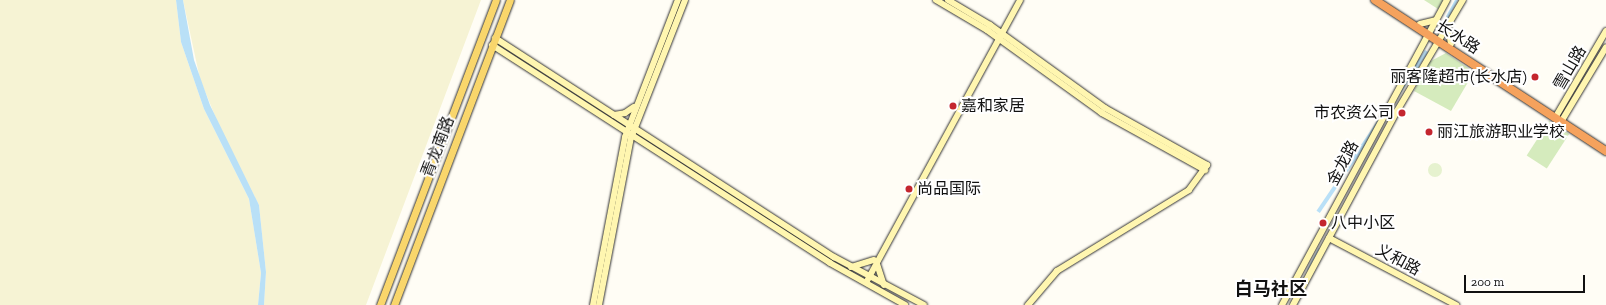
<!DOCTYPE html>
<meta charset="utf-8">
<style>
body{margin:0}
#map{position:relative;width:1606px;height:305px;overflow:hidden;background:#fffdf5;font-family:"Zilla Slab","Noto Sans SC",serif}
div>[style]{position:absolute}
.farmland>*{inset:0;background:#f6f3d4}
.green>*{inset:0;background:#d5ebbd;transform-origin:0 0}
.pitch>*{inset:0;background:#e6f2cf}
.round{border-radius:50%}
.water>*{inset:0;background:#b9e0f7;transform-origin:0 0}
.stream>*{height:1px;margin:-0.5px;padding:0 0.5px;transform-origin:0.5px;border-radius:0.5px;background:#b9e0f7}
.roads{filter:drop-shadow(0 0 1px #333) drop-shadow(0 0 1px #333)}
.secondary>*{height:6px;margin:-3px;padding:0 3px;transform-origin:3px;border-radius:3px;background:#fff6b0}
.primary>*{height:7px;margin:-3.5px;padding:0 3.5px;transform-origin:3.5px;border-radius:3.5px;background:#f9d66b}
.highway>*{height:8px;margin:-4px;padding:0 4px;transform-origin:4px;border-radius:4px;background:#f5a25d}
.dots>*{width:11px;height:11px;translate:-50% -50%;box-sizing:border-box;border:2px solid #fff;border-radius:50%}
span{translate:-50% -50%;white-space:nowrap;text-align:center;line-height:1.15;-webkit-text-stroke:4px #fff;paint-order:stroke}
.street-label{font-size:16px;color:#111}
.poi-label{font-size:16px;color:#111}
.right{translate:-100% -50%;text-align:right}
.left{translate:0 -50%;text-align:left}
.quarter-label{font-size:18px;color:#111;font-weight:700}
.scale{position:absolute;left:1464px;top:275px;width:121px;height:18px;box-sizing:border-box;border:2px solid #111;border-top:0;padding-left:5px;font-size:12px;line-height:14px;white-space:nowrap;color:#111;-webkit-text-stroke:3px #fff;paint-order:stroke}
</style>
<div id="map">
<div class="farmland">
<div style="clip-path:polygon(0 0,176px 0,181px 42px,204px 109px,249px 199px,261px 273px,258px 305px,0 305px)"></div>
<div style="clip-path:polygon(183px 0,481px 0,366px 305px,264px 305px,266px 272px,259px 205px,220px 128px,200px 79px)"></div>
</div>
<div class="green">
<div style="clip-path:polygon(1424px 0,1443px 0,1438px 9px)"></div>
<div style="clip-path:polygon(1446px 53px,1474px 72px,1451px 111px,1414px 91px,1429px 62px)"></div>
<div style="left:1549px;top:121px;width:24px;height:41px;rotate:33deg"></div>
</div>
<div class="pitch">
<div class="round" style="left:1428px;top:163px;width:14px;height:14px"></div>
</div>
<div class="water">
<div style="clip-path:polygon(176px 0,183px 0,194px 60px,210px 105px,259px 205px,266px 272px,264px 305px,258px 305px,261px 273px,249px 199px,204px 109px,181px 42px)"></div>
<div style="clip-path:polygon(1455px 0,1458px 0,1448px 19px,1445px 18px)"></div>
<div style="left:1425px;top:50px;width:4px;height:194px;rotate:34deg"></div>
</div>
<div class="stream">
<div style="left:1307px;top:269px;width:24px;rotate:-62deg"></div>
</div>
<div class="roads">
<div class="secondary">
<div style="left:936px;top:0;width:59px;rotate:30.5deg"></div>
<div style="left:987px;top:30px;width:142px;rotate:35.8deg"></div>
<div style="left:1102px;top:113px;width:118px;rotate:29deg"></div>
<div style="left:948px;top:0;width:49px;rotate:30.8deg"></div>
<div style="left:990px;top:25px;width:142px;rotate:35.8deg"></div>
<div style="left:1105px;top:108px;width:117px;rotate:29.2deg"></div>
<div style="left:1207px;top:165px;width:31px;rotate:126deg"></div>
<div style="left:1189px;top:190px;width:155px;rotate:148.5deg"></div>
<div style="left:1057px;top:271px;width:45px;rotate:130.5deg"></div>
<div style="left:1420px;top:24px;width:16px;rotate:-14deg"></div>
<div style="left:1448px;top:27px;width:17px;rotate:80deg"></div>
<div style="left:495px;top:38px;width:404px;rotate:32.9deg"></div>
<div style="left:834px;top:257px;width:102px;rotate:28.1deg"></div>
<div style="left:492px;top:45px;width:402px;rotate:32.8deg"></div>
<div style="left:830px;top:263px;width:86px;rotate:29.2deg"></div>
<div style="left:614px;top:115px;width:11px;rotate:-10deg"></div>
<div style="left:625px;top:113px;width:11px;rotate:-34deg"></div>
<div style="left:1555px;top:118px;width:101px;rotate:-59.6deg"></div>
<div style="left:1561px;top:122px;width:87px;rotate:-59deg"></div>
<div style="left:1329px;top:238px;width:144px;rotate:27.8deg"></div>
<div style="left:877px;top:264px;width:22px;rotate:72deg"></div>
<div style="left:851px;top:267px;width:24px;rotate:-17deg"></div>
<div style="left:867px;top:281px;width:320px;rotate:-61.4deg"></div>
<div style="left:593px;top:305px;width:171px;rotate:-79.2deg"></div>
<div style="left:625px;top:137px;width:147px;rotate:-68.9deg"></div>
<div style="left:599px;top:305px;width:170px;rotate:-79.2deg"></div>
<div style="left:631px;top:138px;width:148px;rotate:-68.6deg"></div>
<div style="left:1282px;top:305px;width:347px;rotate:-61.6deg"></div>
<div style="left:1293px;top:305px;width:220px;rotate:-61.8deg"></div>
<div style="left:1397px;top:111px;width:129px;rotate:-59.3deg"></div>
</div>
<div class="primary">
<div style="left:380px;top:305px;width:326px;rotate:-69.2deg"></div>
<div style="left:394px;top:305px;width:326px;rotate:-69.2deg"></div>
</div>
<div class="highway">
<div style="left:1375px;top:0;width:276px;rotate:33.2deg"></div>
</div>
</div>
<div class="dots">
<div style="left:1535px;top:77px;background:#c4262e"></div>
<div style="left:953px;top:106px;background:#c4262e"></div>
<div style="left:1402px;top:113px;background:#c4262e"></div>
<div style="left:1429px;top:132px;background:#c4262e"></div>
<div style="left:909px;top:189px;background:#c4262e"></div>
<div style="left:1323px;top:223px;background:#c4262e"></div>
</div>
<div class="street-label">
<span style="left:1458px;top:37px;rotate:33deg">长水路</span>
<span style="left:1570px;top:68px;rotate:-60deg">雪山路</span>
<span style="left:438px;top:147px;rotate:-69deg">青龙南路</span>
<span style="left:1343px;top:163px;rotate:-62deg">金龙路</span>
<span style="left:1398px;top:260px;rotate:28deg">义和路</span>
</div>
<div class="poi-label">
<span class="right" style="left:1527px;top:77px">丽客隆超市(长水店)</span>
<span class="left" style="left:961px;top:106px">嘉和家居</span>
<span class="right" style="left:1394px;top:113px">市农资公司</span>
<span class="left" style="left:1437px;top:132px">丽江旅游职业学校</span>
<span class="left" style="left:917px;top:189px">尚品国际</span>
<span class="left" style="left:1331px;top:223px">八中小区</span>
</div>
<div class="quarter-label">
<span style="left:1271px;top:289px">白马社区</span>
</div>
<div class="scale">200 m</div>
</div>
